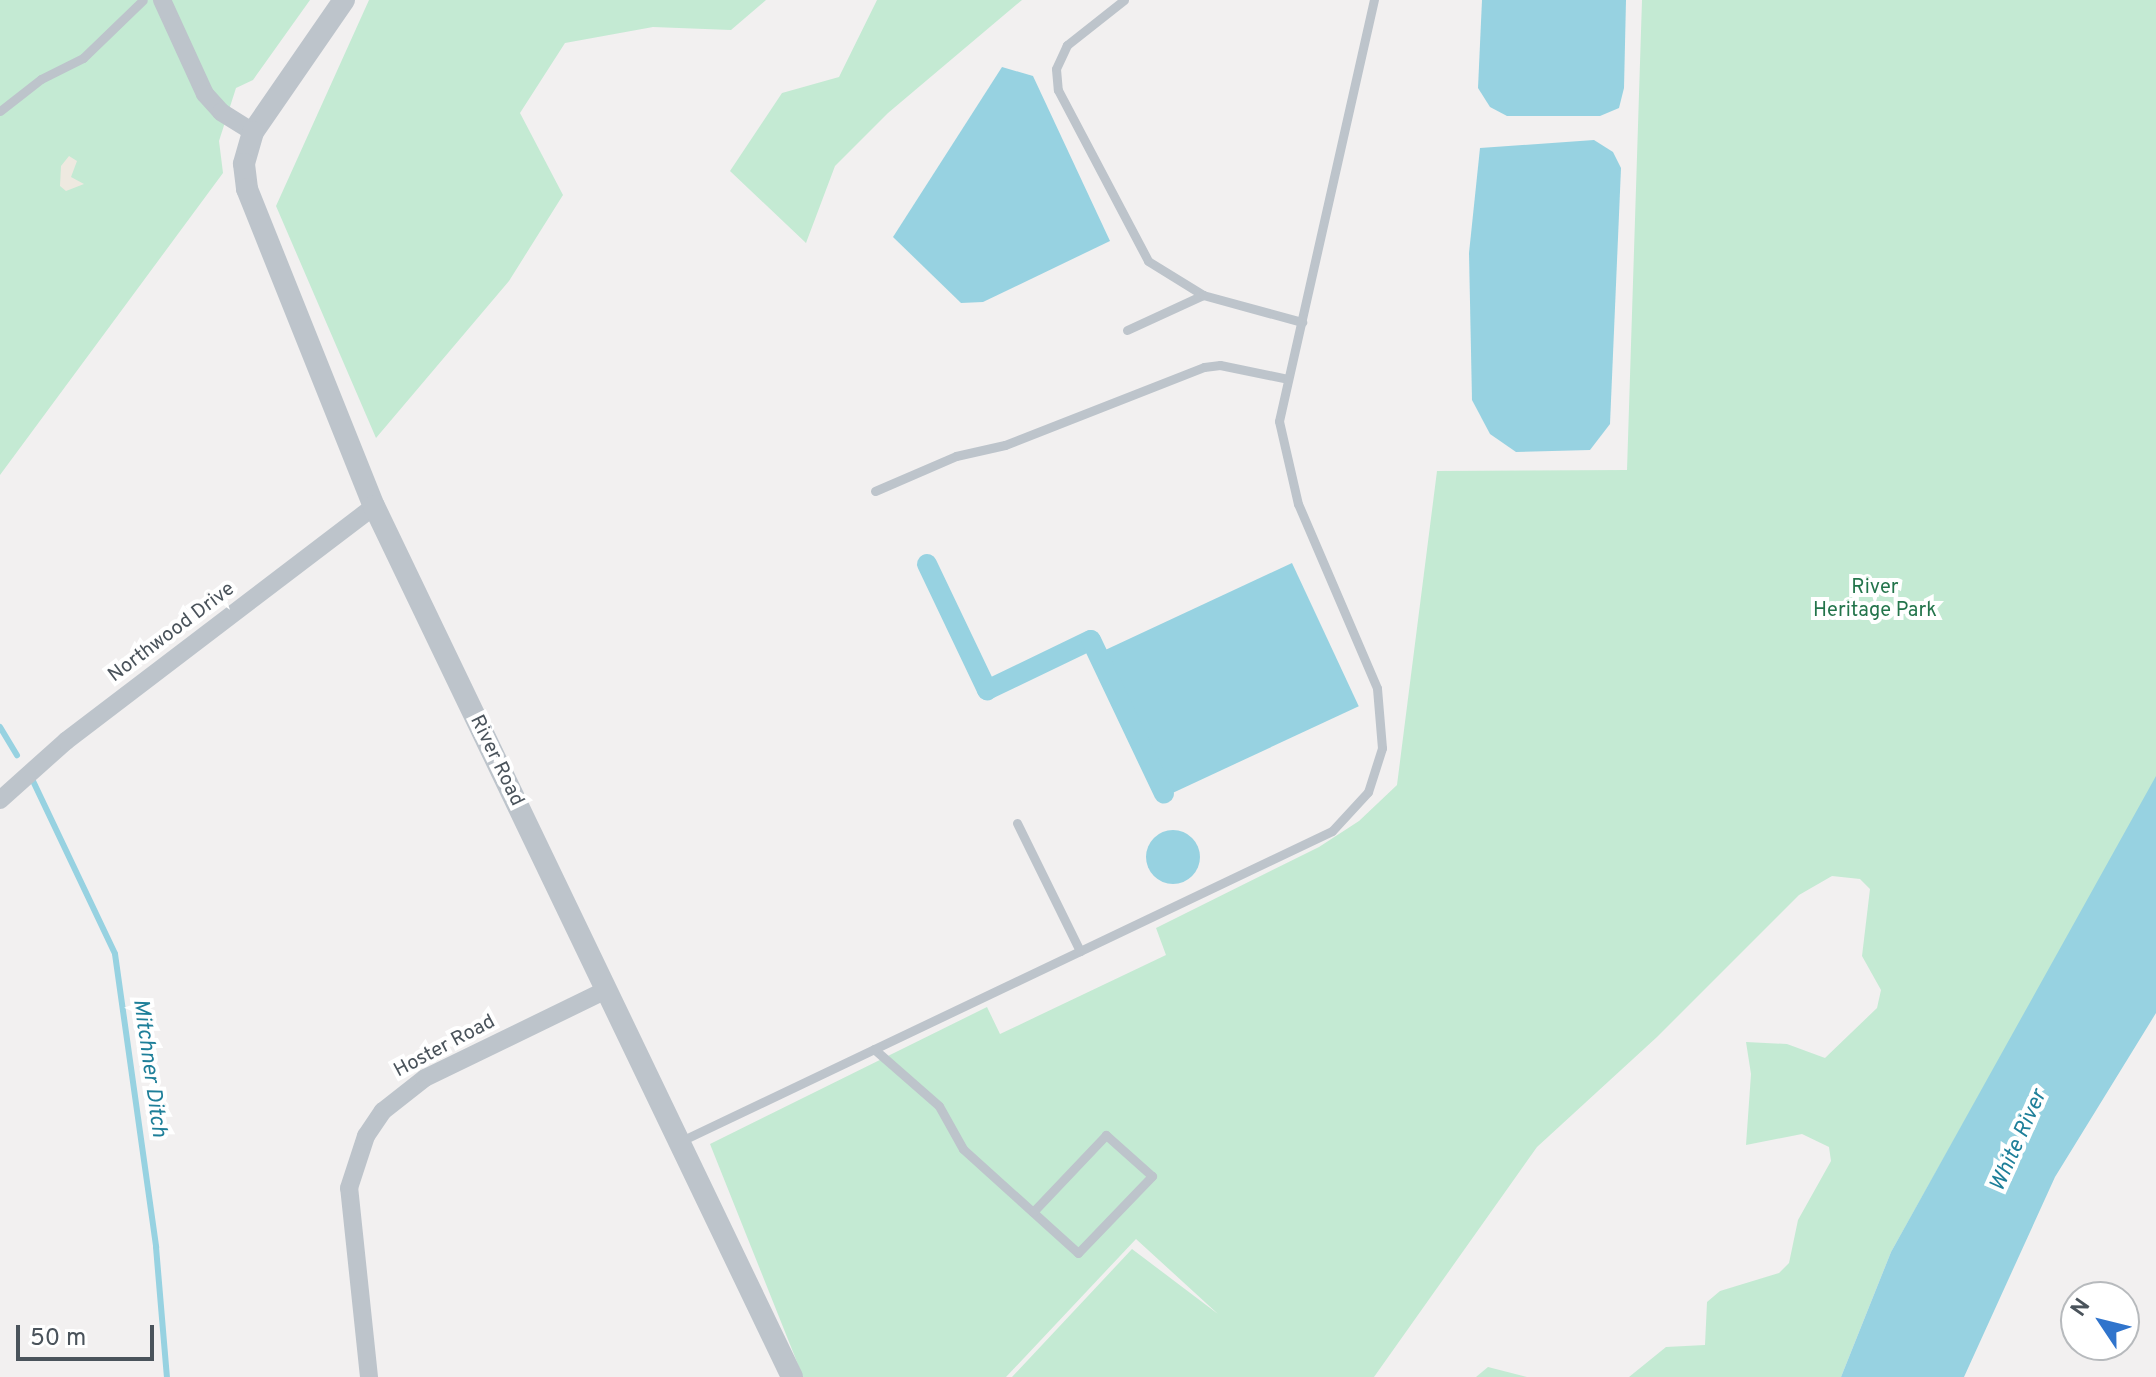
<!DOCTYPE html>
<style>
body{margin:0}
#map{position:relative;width:2156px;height:1377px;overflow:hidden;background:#f2f0f0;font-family:Overpass,sans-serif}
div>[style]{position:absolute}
.green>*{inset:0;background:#c4ead3}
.sand>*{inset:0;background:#eee9e0}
.water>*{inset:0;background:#97d2e1;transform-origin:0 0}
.round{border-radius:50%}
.stream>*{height:6px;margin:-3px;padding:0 3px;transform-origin:3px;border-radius:3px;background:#97d2e1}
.canal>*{height:20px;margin:-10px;padding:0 10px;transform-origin:10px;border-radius:10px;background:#97d2e1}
.service>*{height:9px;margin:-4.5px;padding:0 4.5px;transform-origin:4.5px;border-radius:4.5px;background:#bdc4cb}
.minor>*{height:18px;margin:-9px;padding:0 9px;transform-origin:9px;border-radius:9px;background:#bdc4cb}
.tertiary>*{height:22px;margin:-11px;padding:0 11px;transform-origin:11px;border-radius:11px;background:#bdc4cb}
span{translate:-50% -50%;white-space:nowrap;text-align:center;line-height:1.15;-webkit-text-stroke:8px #fff;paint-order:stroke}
.park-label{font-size:20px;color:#23744b}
.street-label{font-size:20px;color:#4a535b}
.water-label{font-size:22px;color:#1e7f99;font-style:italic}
.north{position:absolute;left:2060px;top:1281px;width:80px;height:80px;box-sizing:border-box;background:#fff;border:2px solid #b7babd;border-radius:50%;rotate:305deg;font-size:22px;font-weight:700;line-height:32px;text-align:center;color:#4a535b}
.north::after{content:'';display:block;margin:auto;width:28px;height:36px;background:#3074cc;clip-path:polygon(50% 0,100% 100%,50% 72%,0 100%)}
.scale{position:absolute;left:16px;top:1325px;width:138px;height:36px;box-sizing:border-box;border:4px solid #4a535b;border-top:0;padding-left:10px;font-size:24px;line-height:28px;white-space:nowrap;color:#4a535b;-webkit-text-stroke:6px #fff;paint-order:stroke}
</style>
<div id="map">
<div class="green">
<div style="clip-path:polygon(0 0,310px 0,253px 80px,236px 88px,219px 141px,223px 173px,0 475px)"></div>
<div style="clip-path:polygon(369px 0,766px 0,731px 30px,653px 27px,565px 43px,520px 113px,563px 195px,509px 281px,376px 438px,276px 206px)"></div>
<div style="clip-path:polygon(877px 0,1022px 0,888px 113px,835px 166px,806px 243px,730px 171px,782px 93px,839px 77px)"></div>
<div style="clip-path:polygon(1642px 0,2156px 0,2156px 780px,1891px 1252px,1841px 1377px,1629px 1377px,1666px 1347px,1705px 1345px,1707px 1302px,1720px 1291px,1779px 1273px,1789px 1263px,1798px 1220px,1831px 1161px,1829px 1147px,1802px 1134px,1746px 1145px,1751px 1074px,1746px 1042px,1787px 1044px,1825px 1058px,1877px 1008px,1881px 990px,1862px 956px,1870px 889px,1860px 879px,1832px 876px,1799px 895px,1657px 1037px,1537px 1147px,1374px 1377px,1012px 1377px,1132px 1249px,1218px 1314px,1136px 1239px,1006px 1377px,803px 1377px,710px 1144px,987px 1007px,1000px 1034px,1166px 955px,1156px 928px,1319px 847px,1359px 821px,1397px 785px,1437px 471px,1627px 470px)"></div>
<div style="clip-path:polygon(1488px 1367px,1527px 1377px,1476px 1377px)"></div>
</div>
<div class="sand">
<div style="clip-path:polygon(69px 156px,77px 161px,71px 177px,84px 184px,66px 191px,60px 186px,61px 166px)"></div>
</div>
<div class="water">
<div style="clip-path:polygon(1482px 0,1626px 0,1624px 88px,1619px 108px,1600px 116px,1507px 116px,1490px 107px,1478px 88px)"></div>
<div style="clip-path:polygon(1002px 67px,1033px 76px,1110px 241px,983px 302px,961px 303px,893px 237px)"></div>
<div style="clip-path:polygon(1594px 140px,1613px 152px,1621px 168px,1610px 424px,1590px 450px,1516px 452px,1490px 434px,1472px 400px,1469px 253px,1480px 148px)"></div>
<div style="left:1292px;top:563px;width:158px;height:209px;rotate:65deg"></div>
<div style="clip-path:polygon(2156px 776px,2156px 1013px,2055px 1177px,1964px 1377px,1841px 1377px,1891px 1252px)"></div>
<div class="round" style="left:1146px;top:830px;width:54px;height:54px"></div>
</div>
<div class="stream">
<div style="left:0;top:727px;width:33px;rotate:59deg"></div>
<div style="left:33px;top:781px;width:191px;rotate:64.6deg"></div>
<div style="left:115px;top:954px;width:296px;rotate:82deg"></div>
<div style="left:156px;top:1247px;width:130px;rotate:85.2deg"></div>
</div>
<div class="canal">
<div style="left:927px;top:564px;width:140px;rotate:64.5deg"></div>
<div style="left:987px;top:690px;width:115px;rotate:-25.7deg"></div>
<div style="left:1091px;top:640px;width:170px;rotate:64.6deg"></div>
</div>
<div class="service">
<div style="left:1124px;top:0;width:73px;rotate:141.7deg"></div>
<div style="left:1067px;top:45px;width:26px;rotate:115deg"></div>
<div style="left:1056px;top:69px;width:21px;rotate:85deg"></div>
<div style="left:1058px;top:90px;width:193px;rotate:62.2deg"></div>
<div style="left:1148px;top:261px;width:65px;rotate:31.7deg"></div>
<div style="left:0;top:111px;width:52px;rotate:-38deg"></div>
<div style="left:41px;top:79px;width:47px;rotate:-26.6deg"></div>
<div style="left:83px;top:58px;width:83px;rotate:-44deg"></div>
<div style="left:1127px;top:330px;width:84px;rotate:-24.7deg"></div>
<div style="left:1203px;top:295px;width:103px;rotate:15.3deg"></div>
<div style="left:875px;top:491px;width:88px;rotate:-23.4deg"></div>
<div style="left:956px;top:456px;width:50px;rotate:-12.7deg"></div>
<div style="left:1005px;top:445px;width:214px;rotate:-21.4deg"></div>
<div style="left:1204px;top:367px;width:16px;rotate:-7deg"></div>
<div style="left:1220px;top:365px;width:69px;rotate:11.6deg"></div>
<div style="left:1017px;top:823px;width:143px;rotate:63.8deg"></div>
<div style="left:874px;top:1049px;width:86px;rotate:41.2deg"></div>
<div style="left:939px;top:1106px;width:49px;rotate:60.8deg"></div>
<div style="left:963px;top:1149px;width:155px;rotate:42.1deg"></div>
<div style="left:1078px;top:1253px;width:107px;rotate:-46.1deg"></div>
<div style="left:1152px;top:1176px;width:62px;rotate:-138.3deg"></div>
<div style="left:1106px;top:1135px;width:106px;rotate:133.5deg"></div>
<div style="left:679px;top:1142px;width:723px;rotate:-25.47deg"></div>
<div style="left:1332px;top:831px;width:53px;rotate:-47.3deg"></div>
<div style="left:1368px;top:792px;width:46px;rotate:-72.3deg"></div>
<div style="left:1382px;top:748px;width:60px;rotate:-94.8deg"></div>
<div style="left:1377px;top:688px;width:200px;rotate:-113.2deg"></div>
<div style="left:1298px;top:504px;width:85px;rotate:-102.9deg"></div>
<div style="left:1279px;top:421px;width:432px;rotate:-77.3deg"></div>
</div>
<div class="minor">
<div style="left:162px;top:0;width:103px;rotate:65.4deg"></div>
<div style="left:205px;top:94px;width:24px;rotate:48deg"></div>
<div style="left:221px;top:112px;width:38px;rotate:32deg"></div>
<div style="left:0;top:800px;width:89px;rotate:-41.8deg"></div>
<div style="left:66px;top:741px;width:387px;rotate:-37.3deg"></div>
<div style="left:369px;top:1377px;width:190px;rotate:-96deg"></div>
<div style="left:349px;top:1188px;width:55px;rotate:-71.9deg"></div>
<div style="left:366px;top:1136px;width:30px;rotate:-56deg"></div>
<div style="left:383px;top:1111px;width:53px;rotate:-38.2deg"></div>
<div style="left:425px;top:1078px;width:201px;rotate:-25.9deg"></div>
</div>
<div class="tertiary">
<div style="left:344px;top:0;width:160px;rotate:124.6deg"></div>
<div style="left:253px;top:132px;width:33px;rotate:106deg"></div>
<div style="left:244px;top:164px;width:25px;rotate:83deg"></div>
<div style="left:247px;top:189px;width:341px;rotate:68.2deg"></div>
<div style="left:374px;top:506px;width:966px;rotate:64.36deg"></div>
</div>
<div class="park-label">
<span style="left:1875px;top:600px">River<br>Heritage Park</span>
</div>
<div class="street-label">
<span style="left:172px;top:633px;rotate:-37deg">Northwood Drive</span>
<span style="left:496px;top:761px;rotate:64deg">River Road</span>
<span style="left:445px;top:1047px;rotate:-28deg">Hoster Road</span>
</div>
<div class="water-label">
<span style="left:149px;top:1068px;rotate:82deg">Mitchner Ditch</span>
<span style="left:2019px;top:1141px;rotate:-66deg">White River</span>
</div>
<div class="north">N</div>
<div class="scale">50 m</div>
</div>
